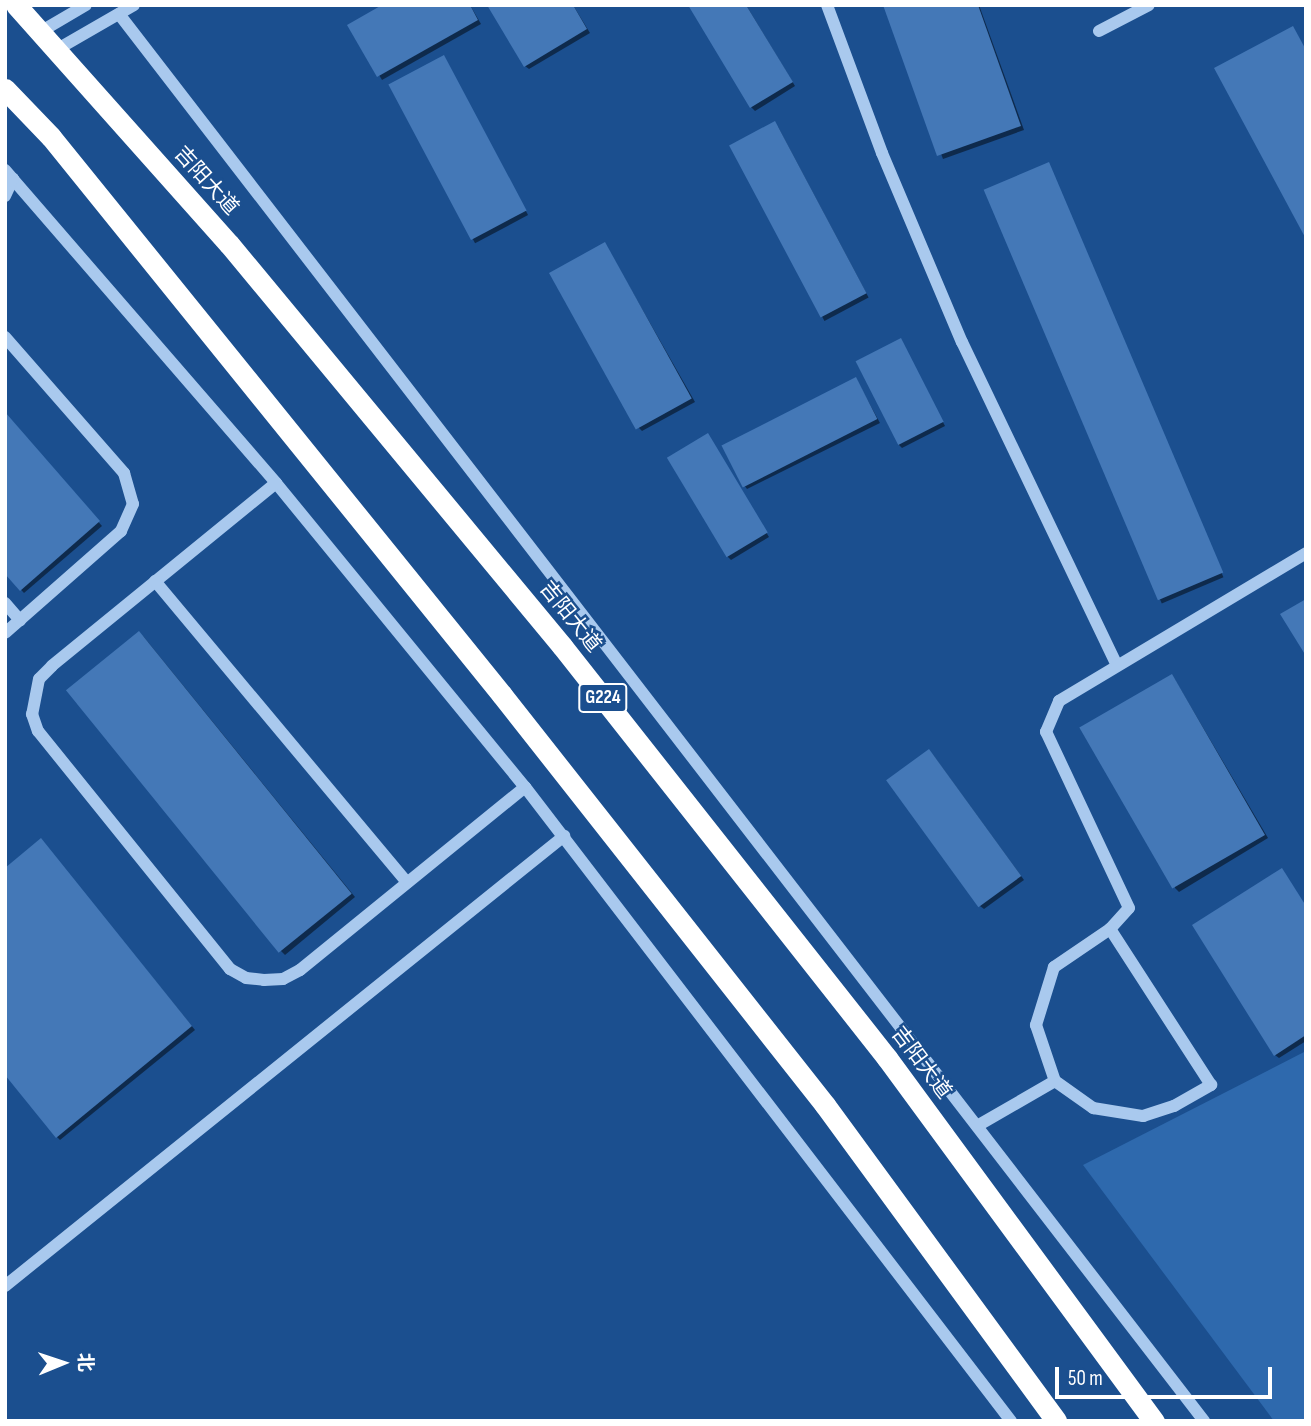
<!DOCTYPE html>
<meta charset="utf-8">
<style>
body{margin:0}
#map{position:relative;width:1311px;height:1426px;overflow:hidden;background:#1b4f8f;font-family:"Sofia Sans Condensed","Noto Sans SC",sans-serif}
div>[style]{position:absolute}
.green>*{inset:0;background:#2e69ad}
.shadow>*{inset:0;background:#0007;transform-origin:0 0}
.building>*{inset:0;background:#4478b7;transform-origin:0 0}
.minor>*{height:12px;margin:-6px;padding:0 6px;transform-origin:6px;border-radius:6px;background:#a9c9ee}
.highway>*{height:21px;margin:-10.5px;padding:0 10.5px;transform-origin:10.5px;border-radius:10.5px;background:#fff}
span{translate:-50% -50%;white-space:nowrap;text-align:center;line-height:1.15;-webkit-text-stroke:5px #1b4f8f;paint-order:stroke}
.shield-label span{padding:2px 5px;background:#1b4f8f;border:2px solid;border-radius:5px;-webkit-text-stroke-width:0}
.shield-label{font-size:19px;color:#fff;font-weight:700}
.street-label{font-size:21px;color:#fff}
.frame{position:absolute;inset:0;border:7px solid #fff;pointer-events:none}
.north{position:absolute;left:28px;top:1328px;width:70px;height:70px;-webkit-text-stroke:5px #1b4f8f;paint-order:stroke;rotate:88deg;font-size:19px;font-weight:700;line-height:28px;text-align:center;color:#fff}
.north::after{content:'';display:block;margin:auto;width:24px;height:32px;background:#fff;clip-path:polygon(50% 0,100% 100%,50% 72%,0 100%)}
.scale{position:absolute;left:1055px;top:1367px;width:217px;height:32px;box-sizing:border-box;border:4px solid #fff;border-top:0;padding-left:9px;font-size:21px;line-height:24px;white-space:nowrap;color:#fff;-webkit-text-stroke:5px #1b4f8f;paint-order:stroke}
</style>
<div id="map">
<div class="green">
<div style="clip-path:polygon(1306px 1051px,1306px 1421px,1274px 1421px,1083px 1165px)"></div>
</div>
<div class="shadow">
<div style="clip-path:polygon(386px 5px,470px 5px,481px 24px,382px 80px,350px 26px)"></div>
<div style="clip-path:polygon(573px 5px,590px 33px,529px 69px,525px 66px)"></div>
<div style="clip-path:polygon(746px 5px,795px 86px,755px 111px,751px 107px)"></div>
<div style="clip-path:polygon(885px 5px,979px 5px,1024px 130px,943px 159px)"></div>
<div style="left:444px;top:57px;width:179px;height:60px;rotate:62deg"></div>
<div style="left:778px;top:127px;width:193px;height:50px;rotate:62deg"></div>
<div style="left:1048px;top:164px;width:449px;height:67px;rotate:67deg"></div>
<div style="clip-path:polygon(605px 244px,695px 402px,642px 431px,639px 428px)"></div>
<div style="clip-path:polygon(900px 340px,945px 426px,902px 448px,898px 444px)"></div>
<div style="clip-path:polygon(856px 379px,880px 423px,747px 489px,744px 485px)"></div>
<div style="clip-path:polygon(5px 414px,102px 526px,24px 593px,5px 572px)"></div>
<div style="clip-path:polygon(708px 435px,769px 537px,731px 560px,727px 556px)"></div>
<div style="clip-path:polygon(143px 636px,355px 897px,285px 955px,281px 951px)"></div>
<div style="clip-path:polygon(1175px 680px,1268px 838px,1179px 892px,1175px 888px)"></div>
<div style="clip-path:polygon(933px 755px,1024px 880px,984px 909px,980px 906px)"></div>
<div style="clip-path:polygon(44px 844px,195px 1030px,60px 1140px,57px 1137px)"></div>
<div style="clip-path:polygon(1306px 907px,1306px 1041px,1279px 1058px,1275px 1055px)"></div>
</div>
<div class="building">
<div style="clip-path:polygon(382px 5px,470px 5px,478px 20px,377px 77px,347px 25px)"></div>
<div style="clip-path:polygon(487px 5px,573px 5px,587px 29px,524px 67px)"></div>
<div style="clip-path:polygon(688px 5px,746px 5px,793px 82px,750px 108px)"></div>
<div style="clip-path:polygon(883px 5px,978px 5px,1021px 126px,937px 156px)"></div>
<div style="clip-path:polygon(1293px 26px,1306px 50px,1306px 239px,1214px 68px)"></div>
<div style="left:444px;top:55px;width:176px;height:63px;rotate:62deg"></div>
<div style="left:775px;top:121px;width:195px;height:52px;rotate:62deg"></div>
<div style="left:1049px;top:162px;width:446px;height:71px;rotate:67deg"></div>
<div style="left:605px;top:242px;width:179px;height:64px;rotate:61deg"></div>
<div style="left:901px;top:338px;width:94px;height:51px;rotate:63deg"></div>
<div style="left:856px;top:377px;width:47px;height:151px;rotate:63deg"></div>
<div style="clip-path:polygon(5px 412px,100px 521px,20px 591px,5px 574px)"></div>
<div style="left:708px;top:433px;width:116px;height:48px;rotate:59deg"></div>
<div style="clip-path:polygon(1306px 599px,1306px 656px,1280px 614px)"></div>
<div style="left:139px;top:631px;width:338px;height:94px;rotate:51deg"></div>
<div style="left:1172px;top:674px;width:186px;height:107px;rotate:60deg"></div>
<div style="left:929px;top:749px;width:157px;height:53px;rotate:54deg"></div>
<div style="clip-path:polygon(41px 838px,192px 1026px,56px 1138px,5px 1075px,5px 868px)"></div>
<div style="clip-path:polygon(1282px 868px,1306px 906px,1306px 1035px,1274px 1056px,1192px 925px)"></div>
</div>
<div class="minor">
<div style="left:827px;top:5px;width:158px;rotate:69.6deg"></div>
<div style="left:882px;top:153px;width:205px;rotate:67.1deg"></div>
<div style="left:962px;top:342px;width:358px;rotate:64.4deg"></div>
<div style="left:119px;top:14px;width:1777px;rotate:52.36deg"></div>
<div style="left:1099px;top:31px;width:56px;rotate:-27.5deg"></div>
<div style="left:40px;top:32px;width:53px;rotate:-30.4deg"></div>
<div style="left:56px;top:50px;width:90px;rotate:-30deg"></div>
<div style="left:5px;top:170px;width:414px;rotate:49.1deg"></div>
<div style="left:276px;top:483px;width:393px;rotate:50.7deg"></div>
<div style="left:525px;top:787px;width:799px;rotate:52.53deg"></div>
<div style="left:5px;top:196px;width:19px;rotate:-65deg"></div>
<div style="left:13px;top:179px;width:4px;rotate:153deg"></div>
<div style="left:5px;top:337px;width:181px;rotate:48.8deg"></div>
<div style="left:124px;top:473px;width:32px;rotate:74deg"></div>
<div style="left:133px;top:504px;width:30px;rotate:114deg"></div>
<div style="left:121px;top:531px;width:154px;rotate:138.7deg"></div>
<div style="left:276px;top:483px;width:289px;rotate:140.8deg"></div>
<div style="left:52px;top:666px;width:18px;rotate:135deg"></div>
<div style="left:39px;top:679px;width:36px;rotate:101deg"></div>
<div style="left:32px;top:714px;width:18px;rotate:71deg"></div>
<div style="left:38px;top:731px;width:306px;rotate:51.1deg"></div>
<div style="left:230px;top:969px;width:18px;rotate:29deg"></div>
<div style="left:246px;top:978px;width:18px;rotate:6deg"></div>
<div style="left:264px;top:980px;width:19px;rotate:-3deg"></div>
<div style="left:283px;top:979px;width:19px;rotate:-28deg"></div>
<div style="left:300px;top:970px;width:290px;rotate:-39.1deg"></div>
<div style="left:155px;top:581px;width:393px;rotate:50.1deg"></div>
<div style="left:5px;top:603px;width:23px;rotate:49deg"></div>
<div style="left:1110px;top:929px;width:28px;rotate:-48deg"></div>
<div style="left:1129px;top:908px;width:195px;rotate:-115.2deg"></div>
<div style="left:1046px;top:732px;width:34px;rotate:-67deg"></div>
<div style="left:1059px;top:701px;width:288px;rotate:-30.9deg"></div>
<div style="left:977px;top:1126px;width:90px;rotate:-30deg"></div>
<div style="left:1055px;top:1081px;width:47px;rotate:35.4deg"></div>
<div style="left:1093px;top:1108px;width:51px;rotate:9.1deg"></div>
<div style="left:1143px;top:1116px;width:33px;rotate:-18deg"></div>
<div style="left:1174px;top:1106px;width:43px;rotate:-29.6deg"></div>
<div style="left:1211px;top:1085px;width:186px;rotate:-122.9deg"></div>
<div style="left:1110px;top:929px;width:68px;rotate:145.8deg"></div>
<div style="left:1054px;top:967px;width:61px;rotate:107.2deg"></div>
<div style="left:1036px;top:1025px;width:59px;rotate:71.3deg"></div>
<div style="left:5px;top:1286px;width:718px;rotate:-38.83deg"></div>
</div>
<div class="highway">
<div style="left:16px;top:5px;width:320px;rotate:48.3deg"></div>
<div style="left:229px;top:244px;width:522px;rotate:50.36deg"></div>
<div style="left:562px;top:646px;width:525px;rotate:51.73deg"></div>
<div style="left:887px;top:1058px;width:451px;rotate:53.7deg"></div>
<div style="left:5px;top:89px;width:66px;rotate:46.2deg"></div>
<div style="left:51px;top:137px;width:717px;rotate:51.05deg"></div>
<div style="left:502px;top:695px;width:522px;rotate:51.77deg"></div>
<div style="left:825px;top:1105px;width:391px;rotate:53.8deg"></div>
</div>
<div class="shield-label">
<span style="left:603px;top:698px">G224</span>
</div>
<div class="street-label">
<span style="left:206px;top:181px;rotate:48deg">吉阳大道</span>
<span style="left:570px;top:617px;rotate:51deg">吉阳大道</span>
<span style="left:921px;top:1063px;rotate:53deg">吉阳大道</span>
</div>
<div class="frame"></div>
<div class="north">北</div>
<div class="scale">50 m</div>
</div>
